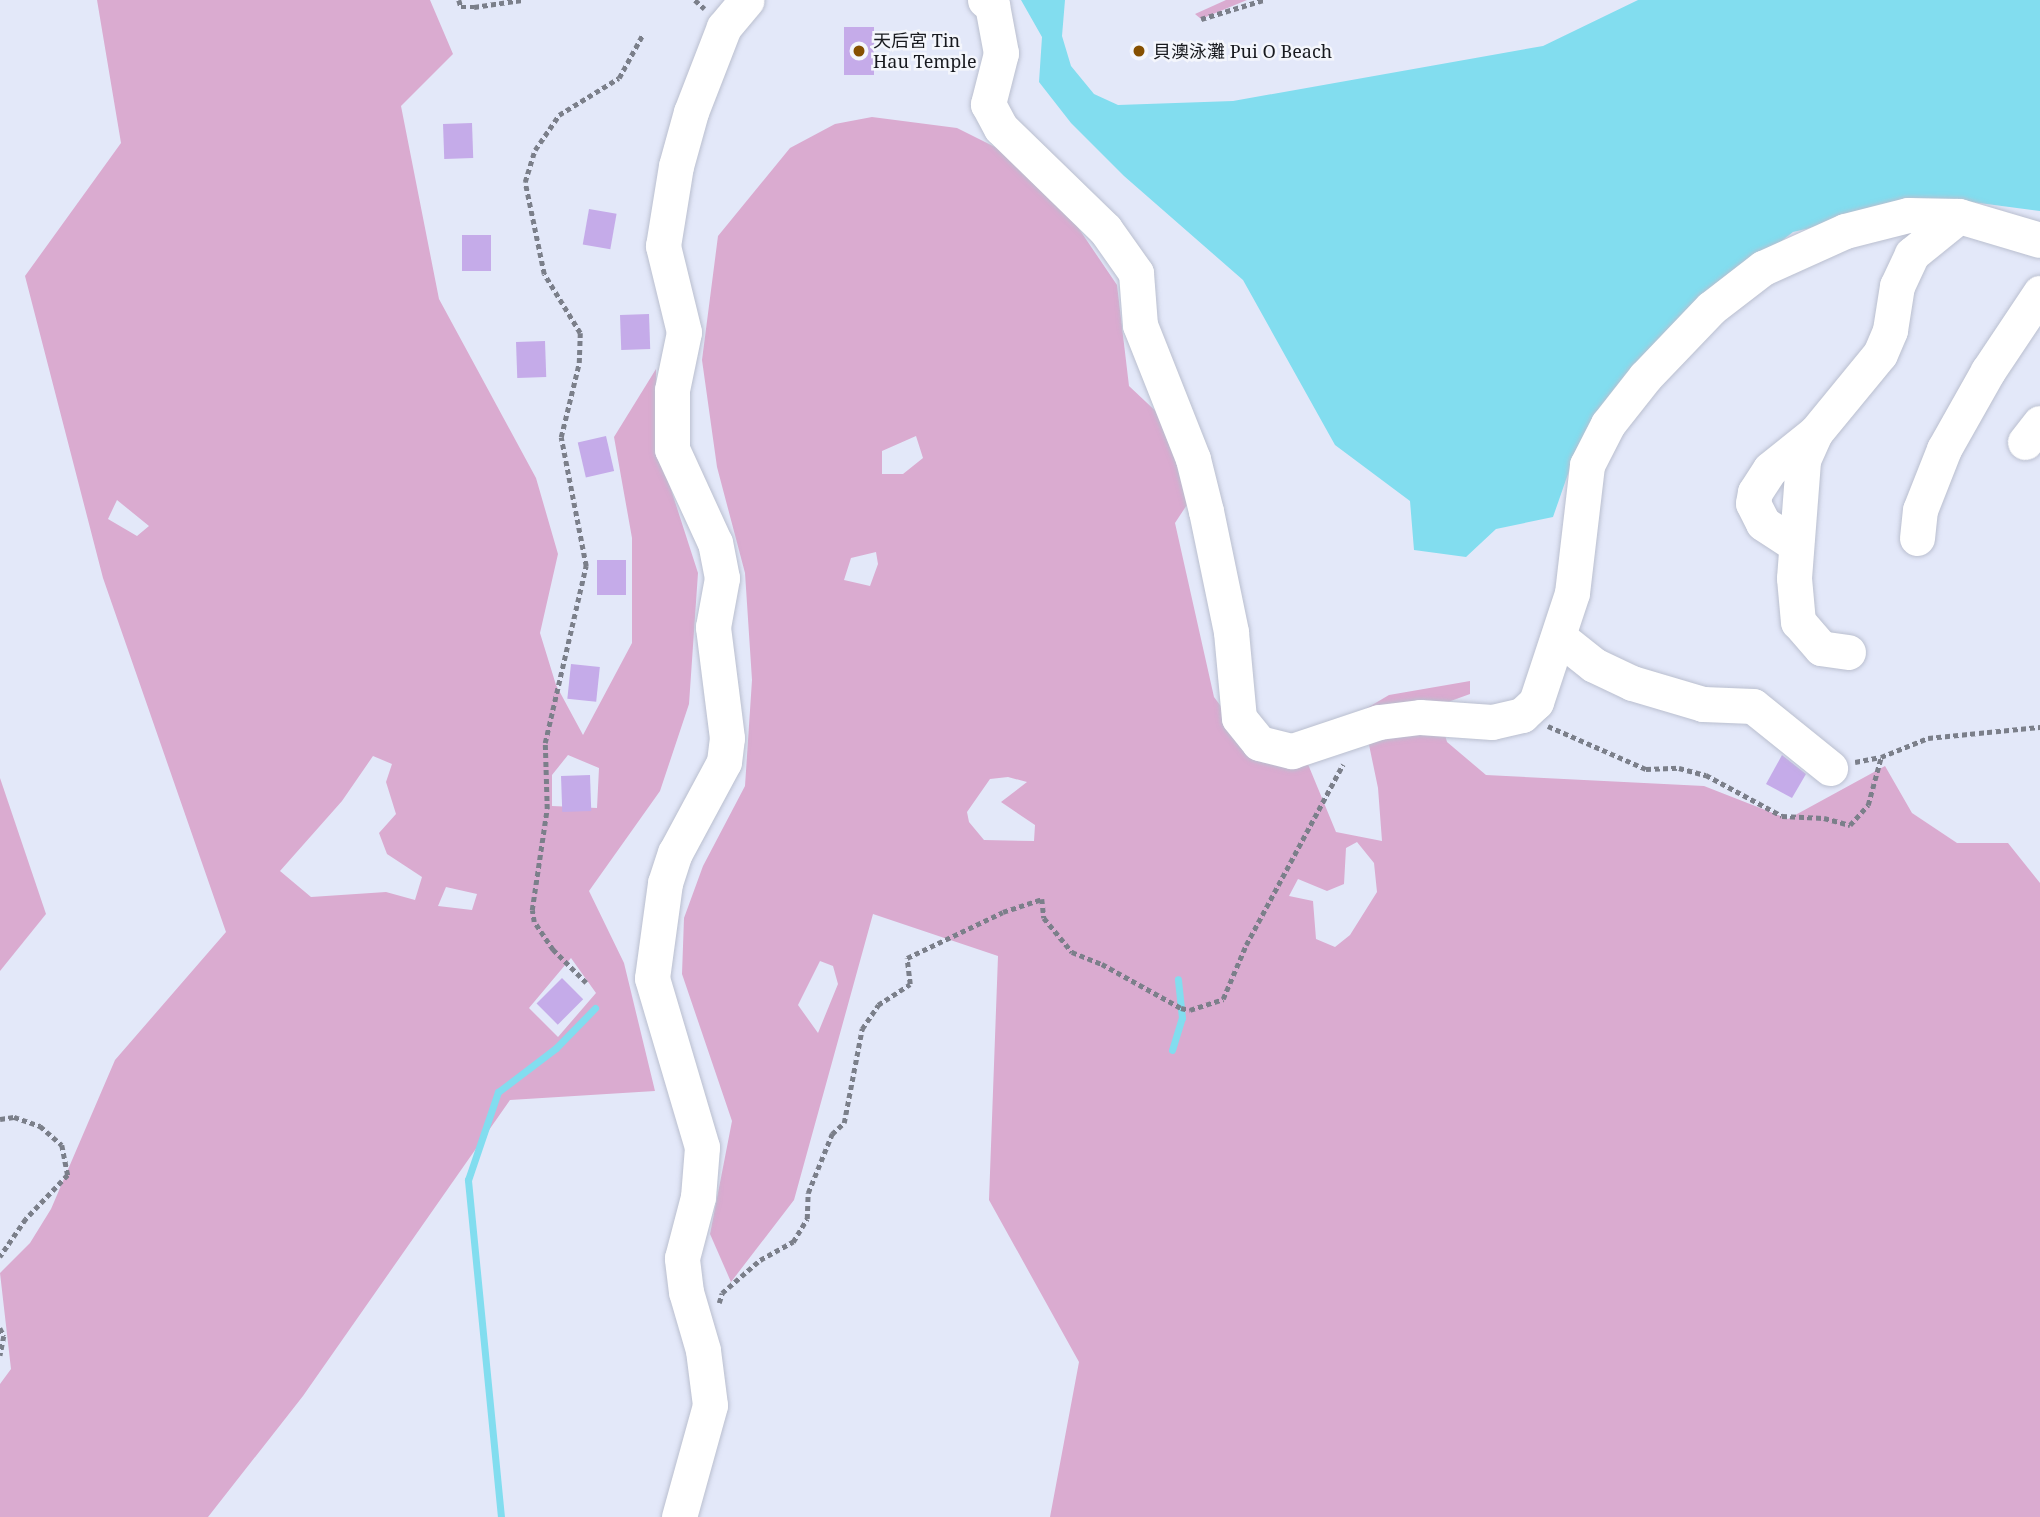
<!DOCTYPE html>
<meta charset="utf-8">
<style>
body{margin:0}
#map{position:relative;width:2040px;height:1517px;overflow:hidden;background:#e3e8f9;font-family:"Noto Serif","Noto Sans TC",serif}
div>[style]{position:absolute}
.green>*{inset:0;background:#daabd0}
.water>*{inset:0;background:#82ddef}
.stream>*{height:7px;margin:-3.5px;padding:0 3.5px;transform-origin:3.5px;border-radius:3.5px;background:#82ddef}
.building>*{inset:0;background:#c5abe9;transform-origin:0 0}
.path>*{height:4.5px;margin-top:-2.25px;transform-origin:0;background:repeating-linear-gradient(90deg,#7b7f8a 0 5px,transparent 0 8.5px)}
.roads{filter:drop-shadow(0 0 2px #babfcf) drop-shadow(0 0 2px #babfcf)}
.minor>*{height:35px;margin:-17.5px;padding:0 17.5px;transform-origin:17.5px;border-radius:17.5px;background:#fff}
.dots>*{width:19px;height:19px;translate:-50% -50%;box-sizing:border-box;border:4px solid #f4f6fc;border-radius:50%}
span{translate:-50% -50%;white-space:nowrap;text-align:center;line-height:1.15;-webkit-text-stroke:5px #f4f6fc;paint-order:stroke}
.poi-label{font-size:18px;color:#181a1f}
.left{translate:0 -50%;text-align:left}
</style>
<div id="map">
<div class="green">
<div style="clip-path:polygon(evenodd,97px 0,430px 0,453px 54px,401px 106px,439px 299px,536px 478px,558px 554px,540px 633px,556px 685px,583px 735px,632px 643px,632px 538px,614px 437px,656px 369px,657px 446px,698px 573px,689px 704px,660px 791px,589px 891px,624px 963px,655px 1091px,510px 1100px,303px 1396px,208px 1517px,0 1517px,0 1384px,11px 1369px,0 1273px,30px 1243px,51px 1209px,115px 1060px,226px 932px,103px 578px,25px 276px,121px 143px,97px 0,117px 500px,149px 526px,137px 536px,108px 519px,117px 500px,97px 0,568px 755px,599px 768px,597px 808px,552px 806px,552px 775px,568px 755px,97px 0,373px 756px,392px 764px,386px 782px,396px 814px,379px 833px,387px 854px,422px 877px,415px 900px,386px 892px,311px 897px,280px 871px,342px 801px,373px 756px,97px 0,446px 887px,477px 894px,472px 910px,438px 906px,446px 887px,97px 0,571px 958px,596px 993px,558px 1037px,529px 1008px,571px 958px)"></div>
<div style="clip-path:polygon(1226px 0,1247px 0,1201px 19px,1195px 14px)"></div>
<div style="clip-path:polygon(evenodd,872px 117px,957px 128px,1001px 150px,1075px 223px,1117px 285px,1129px 386px,1213px 465px,1175px 523px,1214px 697px,1263px 763px,1305px 757px,1336px 832px,1382px 841px,1378px 788px,1362px 711px,1389px 695px,1470px 681px,1470px 694px,1437px 706px,1447px 742px,1486px 775px,1704px 786px,1788px 819px,1885px 766px,1912px 813px,1957px 843px,2008px 843px,2040px 883px,2040px 1517px,1050px 1517px,1079px 1362px,989px 1200px,998px 956px,873px 914px,794px 1200px,731px 1282px,710px 1234px,732px 1121px,682px 974px,684px 918px,703px 866px,745px 786px,752px 680px,745px 573px,717px 467px,702px 360px,718px 236px,790px 148px,835px 124px,872px 117px,916px 436px,923px 458px,903px 474px,882px 474px,882px 451px,916px 436px,872px 117px,876px 552px,878px 564px,870px 586px,844px 580px,851px 558px,876px 552px,872px 117px,1008px 777px,1027px 782px,1001px 802px,1035px 825px,1034px 841px,984px 840px,969px 822px,967px 812px,990px 779px,1008px 777px,872px 117px,1357px 842px,1374px 863px,1377px 892px,1350px 935px,1335px 947px,1316px 939px,1313px 901px,1289px 896px,1298px 879px,1327px 891px,1344px 884px,1346px 848px,1357px 842px,872px 117px,820px 961px,833px 966px,838px 984px,818px 1033px,798px 1005px,820px 961px)"></div>
<div style="clip-path:polygon(0 778px,46px 914px,0 971px)"></div>
</div>
<div class="water">
<div style="clip-path:polygon(1021px 0,1065px 0,1062px 36px,1071px 66px,1094px 94px,1118px 105px,1233px 101px,1543px 46px,1638px 0,2040px 0,2040px 211px,1964px 201px,1875px 213px,1793px 232px,1706px 300px,1575px 454px,1553px 517px,1496px 529px,1466px 557px,1414px 550px,1410px 501px,1335px 445px,1243px 280px,1124px 176px,1071px 123px,1039px 82px,1042px 37px)"></div>
</div>
<div class="stream">
<div style="left:1172px;top:1050px;width:34px;rotate:-73deg"></div>
<div style="left:1182px;top:1018px;width:39px;rotate:-96deg"></div>
<div style="left:501px;top:1517px;width:339px;rotate:-95.6deg"></div>
<div style="left:468px;top:1180px;width:93px;rotate:-71.2deg"></div>
<div style="left:498px;top:1092px;width:73px;rotate:-37.2deg"></div>
<div style="left:556px;top:1048px;width:56px;rotate:-45.7deg"></div>
</div>
<div class="building">
<div style="left:844px;top:27px;width:30px;height:48px"></div>
<div style="left:472px;top:123px;width:35px;height:29px;rotate:88deg"></div>
<div style="left:589px;top:209px;width:28px;height:36px;rotate:10deg"></div>
<div style="left:491px;top:235px;width:36px;height:29px;rotate:90deg"></div>
<div style="left:649px;top:314px;width:35px;height:29px;rotate:88deg"></div>
<div style="left:545px;top:341px;width:36px;height:29px;rotate:88deg"></div>
<div style="left:606px;top:436px;width:36px;height:29px;rotate:77deg"></div>
<div style="left:597px;top:560px;width:29px;height:35px"></div>
<div style="left:571px;top:664px;width:29px;height:35px;rotate:6deg"></div>
<div style="clip-path:polygon(1782px 755px,1806px 774px,1792px 798px,1766px 784px)"></div>
<div style="left:590px;top:775px;width:36px;height:29px;rotate:88deg"></div>
<div style="left:562px;top:978px;width:30px;height:36px;rotate:45deg"></div>
</div>
<div class="path">
<div style="left:459px;top:0;width:7px;rotate:74deg"></div>
<div style="left:461px;top:7px;width:13px"></div>
<div style="left:474px;top:7px;width:49px;rotate:-8.3deg"></div>
<div style="left:695px;top:0;width:13px;rotate:42deg"></div>
<div style="left:1201px;top:19px;width:65px;rotate:-17deg"></div>
<div style="left:1548px;top:726px;width:107px;rotate:23.7deg"></div>
<div style="left:1646px;top:769px;width:33px;rotate:-2deg"></div>
<div style="left:1679px;top:768px;width:28px;rotate:15deg"></div>
<div style="left:1706px;top:775px;width:86px;rotate:28.3deg"></div>
<div style="left:1782px;top:816px;width:42px;rotate:2.7deg"></div>
<div style="left:1824px;top:818px;width:27px;rotate:15deg"></div>
<div style="left:1850px;top:825px;width:27px;rotate:-48deg"></div>
<div style="left:1868px;top:805px;width:50px;rotate:-74.8deg"></div>
<div style="left:1881px;top:757px;width:51px;rotate:-22deg"></div>
<div style="left:1928px;top:738px;width:113px;rotate:-5.6deg"></div>
<div style="left:1855px;top:762px;width:26px;rotate:-11deg"></div>
<div style="left:586px;top:983px;width:47px;rotate:-135deg"></div>
<div style="left:553px;top:950px;width:34px;rotate:-124deg"></div>
<div style="left:534px;top:922px;width:12px;rotate:-99deg"></div>
<div style="left:532px;top:910px;width:102px;rotate:-81.6deg"></div>
<div style="left:547px;top:809px;width:66px;rotate:-91.7deg"></div>
<div style="left:545px;top:743px;width:182px;rotate:-77deg"></div>
<div style="left:586px;top:566px;width:131px;rotate:-101deg"></div>
<div style="left:561px;top:437px;width:76px;rotate:-76.3deg"></div>
<div style="left:579px;top:363px;width:30px;rotate:-88deg"></div>
<div style="left:580px;top:333px;width:69px;rotate:-121.4deg"></div>
<div style="left:544px;top:274px;width:94px;rotate:-101.7deg"></div>
<div style="left:525px;top:182px;width:34px;rotate:-73deg"></div>
<div style="left:535px;top:150px;width:42px;rotate:-55.6deg"></div>
<div style="left:559px;top:115px;width:70px;rotate:-31.7deg"></div>
<div style="left:619px;top:78px;width:50px;rotate:-61.4deg"></div>
<div style="left:0;top:1119px;width:14px;rotate:-8deg"></div>
<div style="left:14px;top:1117px;width:28px;rotate:19deg"></div>
<div style="left:40px;top:1126px;width:29px;rotate:41deg"></div>
<div style="left:62px;top:1145px;width:31px;rotate:79deg"></div>
<div style="left:68px;top:1175px;width:61px;rotate:133.7deg"></div>
<div style="left:26px;top:1219px;width:46px;rotate:124.4deg"></div>
<div style="left:719px;top:1303px;width:10px;rotate:-73deg"></div>
<div style="left:722px;top:1293px;width:50px;rotate:-41deg"></div>
<div style="left:760px;top:1260px;width:38px;rotate:-29deg"></div>
<div style="left:793px;top:1242px;width:27px;rotate:-59deg"></div>
<div style="left:807px;top:1219px;width:26px;rotate:-88deg"></div>
<div style="left:808px;top:1193px;width:64px;rotate:-67.9deg"></div>
<div style="left:832px;top:1134px;width:16px;rotate:-43deg"></div>
<div style="left:844px;top:1123px;width:96px;rotate:-79.2deg"></div>
<div style="left:862px;top:1029px;width:29px;rotate:-56deg"></div>
<div style="left:878px;top:1005px;width:38px;rotate:-33deg"></div>
<div style="left:910px;top:984px;width:26px;rotate:-97deg"></div>
<div style="left:907px;top:958px;width:106px;rotate:-25.6deg"></div>
<div style="left:1003px;top:912px;width:41px;rotate:-18.4deg"></div>
<div style="left:1042px;top:899px;width:19px;rotate:84deg"></div>
<div style="left:1044px;top:918px;width:44px;rotate:50.5deg"></div>
<div style="left:1072px;top:952px;width:32px;rotate:22deg"></div>
<div style="left:1102px;top:964px;width:90px;rotate:29.1deg"></div>
<div style="left:1181px;top:1008px;width:9px;rotate:13deg"></div>
<div style="left:1190px;top:1010px;width:35px;rotate:-18deg"></div>
<div style="left:1223px;top:999px;width:59px;rotate:-66.9deg"></div>
<div style="left:1246px;top:945px;width:205px;rotate:-61.8deg"></div>
<div style="left:0;top:1328px;width:9px;rotate:63deg"></div>
<div style="left:4px;top:1336px;width:20px;rotate:101deg"></div>
</div>
<div class="roads">
<div class="minor">
<div style="left:985px;top:0;width:9px;rotate:36deg"></div>
<div style="left:992px;top:5px;width:49px;rotate:79.4deg"></div>
<div style="left:1001px;top:53px;width:53px;rotate:104.3deg"></div>
<div style="left:988px;top:104px;width:27px;rotate:62deg"></div>
<div style="left:1001px;top:128px;width:145px;rotate:44.2deg"></div>
<div style="left:1105px;top:229px;width:54px;rotate:54.8deg"></div>
<div style="left:1136px;top:273px;width:52px;rotate:85.6deg"></div>
<div style="left:1140px;top:325px;width:144px;rotate:68.4deg"></div>
<div style="left:1193px;top:459px;width:54px;rotate:76deg"></div>
<div style="left:1206px;top:511px;width:124px;rotate:78.3deg"></div>
<div style="left:1231px;top:632px;width:86px;rotate:84.7deg"></div>
<div style="left:1239px;top:718px;width:32px;rotate:51deg"></div>
<div style="left:1259px;top:743px;width:34px;rotate:14deg"></div>
<div style="left:1292px;top:751px;width:92px;rotate:-18.4deg"></div>
<div style="left:1379px;top:722px;width:41px;rotate:-7deg"></div>
<div style="left:1420px;top:717px;width:72px;rotate:4deg"></div>
<div style="left:1492px;top:722px;width:31px;rotate:-13deg"></div>
<div style="left:1522px;top:715px;width:19px;rotate:-43deg"></div>
<div style="left:1536px;top:702px;width:115px;rotate:-71.7deg"></div>
<div style="left:1572px;top:593px;width:129px;rotate:-83.3deg"></div>
<div style="left:1587px;top:465px;width:46px;rotate:-62.9deg"></div>
<div style="left:1608px;top:424px;width:60px;rotate:-51.8deg"></div>
<div style="left:1645px;top:377px;width:95px;rotate:-46.3deg"></div>
<div style="left:1711px;top:308px;width:66px;rotate:-37.6deg"></div>
<div style="left:1763px;top:268px;width:90px;rotate:-24.3deg"></div>
<div style="left:1845px;top:231px;width:65px;rotate:-14.3deg"></div>
<div style="left:1908px;top:215px;width:51px;rotate:1.1deg"></div>
<div style="left:1959px;top:216px;width:84px;rotate:16.5deg"></div>
<div style="left:2025px;top:442px;width:24px;rotate:-52deg"></div>
<div style="left:1917px;top:538px;width:28px;rotate:-84deg"></div>
<div style="left:1920px;top:510px;width:66px;rotate:-68.5deg"></div>
<div style="left:1944px;top:449px;width:90px;rotate:-60.6deg"></div>
<div style="left:1988px;top:371px;width:94px;rotate:-56.3deg"></div>
<div style="left:1795px;top:544px;width:38px;rotate:-147deg"></div>
<div style="left:1763px;top:523px;width:22px;rotate:-117deg"></div>
<div style="left:1753px;top:503px;width:11px;rotate:-80deg"></div>
<div style="left:1755px;top:492px;width:27px;rotate:-57deg"></div>
<div style="left:1770px;top:469px;width:58px;rotate:-38.7deg"></div>
<div style="left:1560px;top:638px;width:43px;rotate:38.5deg"></div>
<div style="left:1594px;top:665px;width:42px;rotate:25.3deg"></div>
<div style="left:1632px;top:683px;width:74px;rotate:16.5deg"></div>
<div style="left:1703px;top:704px;width:50px;rotate:2.3deg"></div>
<div style="left:1753px;top:706px;width:99px;rotate:38.8deg"></div>
<div style="left:1848px;top:652px;width:27px;rotate:-172deg"></div>
<div style="left:1821px;top:648px;width:35px;rotate:-131deg"></div>
<div style="left:1798px;top:622px;width:44px;rotate:-95.2deg"></div>
<div style="left:1794px;top:578px;width:118px;rotate:-85.6deg"></div>
<div style="left:1803px;top:460px;width:30px;rotate:-66deg"></div>
<div style="left:1815px;top:433px;width:102px;rotate:-50.6deg"></div>
<div style="left:1880px;top:354px;width:26px;rotate:-67deg"></div>
<div style="left:1890px;top:330px;width:45px;rotate:-81deg"></div>
<div style="left:1897px;top:286px;width:35px;rotate:-65deg"></div>
<div style="left:1912px;top:254px;width:60px;rotate:-39deg"></div>
<div style="left:679px;top:1517px;width:116px;rotate:-74.5deg"></div>
<div style="left:710px;top:1405px;width:55px;rotate:-97.3deg"></div>
<div style="left:703px;top:1350px;width:60px;rotate:-106.3deg"></div>
<div style="left:686px;top:1292px;width:34px;rotate:-97deg"></div>
<div style="left:682px;top:1258px;width:63px;rotate:-75.3deg"></div>
<div style="left:698px;top:1197px;width:50px;rotate:-85.4deg"></div>
<div style="left:702px;top:1147px;width:176px;rotate:-106.5deg"></div>
<div style="left:652px;top:978px;width:96px;rotate:-82.2deg"></div>
<div style="left:665px;top:883px;width:32px;rotate:-72deg"></div>
<div style="left:675px;top:853px;width:103px;rotate:-61.7deg"></div>
<div style="left:724px;top:762px;width:24px;rotate:-83deg"></div>
<div style="left:727px;top:738px;width:112px;rotate:-97.2deg"></div>
<div style="left:713px;top:627px;width:50px;rotate:-79.6deg"></div>
<div style="left:722px;top:578px;width:36px;rotate:-101deg"></div>
<div style="left:715px;top:543px;width:103px;rotate:-114.6deg"></div>
<div style="left:672px;top:449px;width:59px;rotate:-90deg"></div>
<div style="left:672px;top:390px;width:59px;rotate:-78.3deg"></div>
<div style="left:684px;top:332px;width:89px;rotate:-103.7deg"></div>
<div style="left:663px;top:246px;width:81px;rotate:-80.8deg"></div>
<div style="left:676px;top:166px;width:56px;rotate:-74.5deg"></div>
<div style="left:691px;top:112px;width:91px;rotate:-68.8deg"></div>
<div style="left:724px;top:27px;width:35px;rotate:-50deg"></div>
</div>
</div>
<div class="dots">
<div style="left:859px;top:51px;background:#865000"></div>
<div style="left:1139px;top:51px;background:#865000"></div>
</div>
<div class="poi-label">
<span class="left" style="left:873px;top:51px">天后宮 Tin<br>Hau Temple</span>
<span class="left" style="left:1153px;top:51px">貝澳泳灘 Pui O Beach</span>
</div>
</div>
